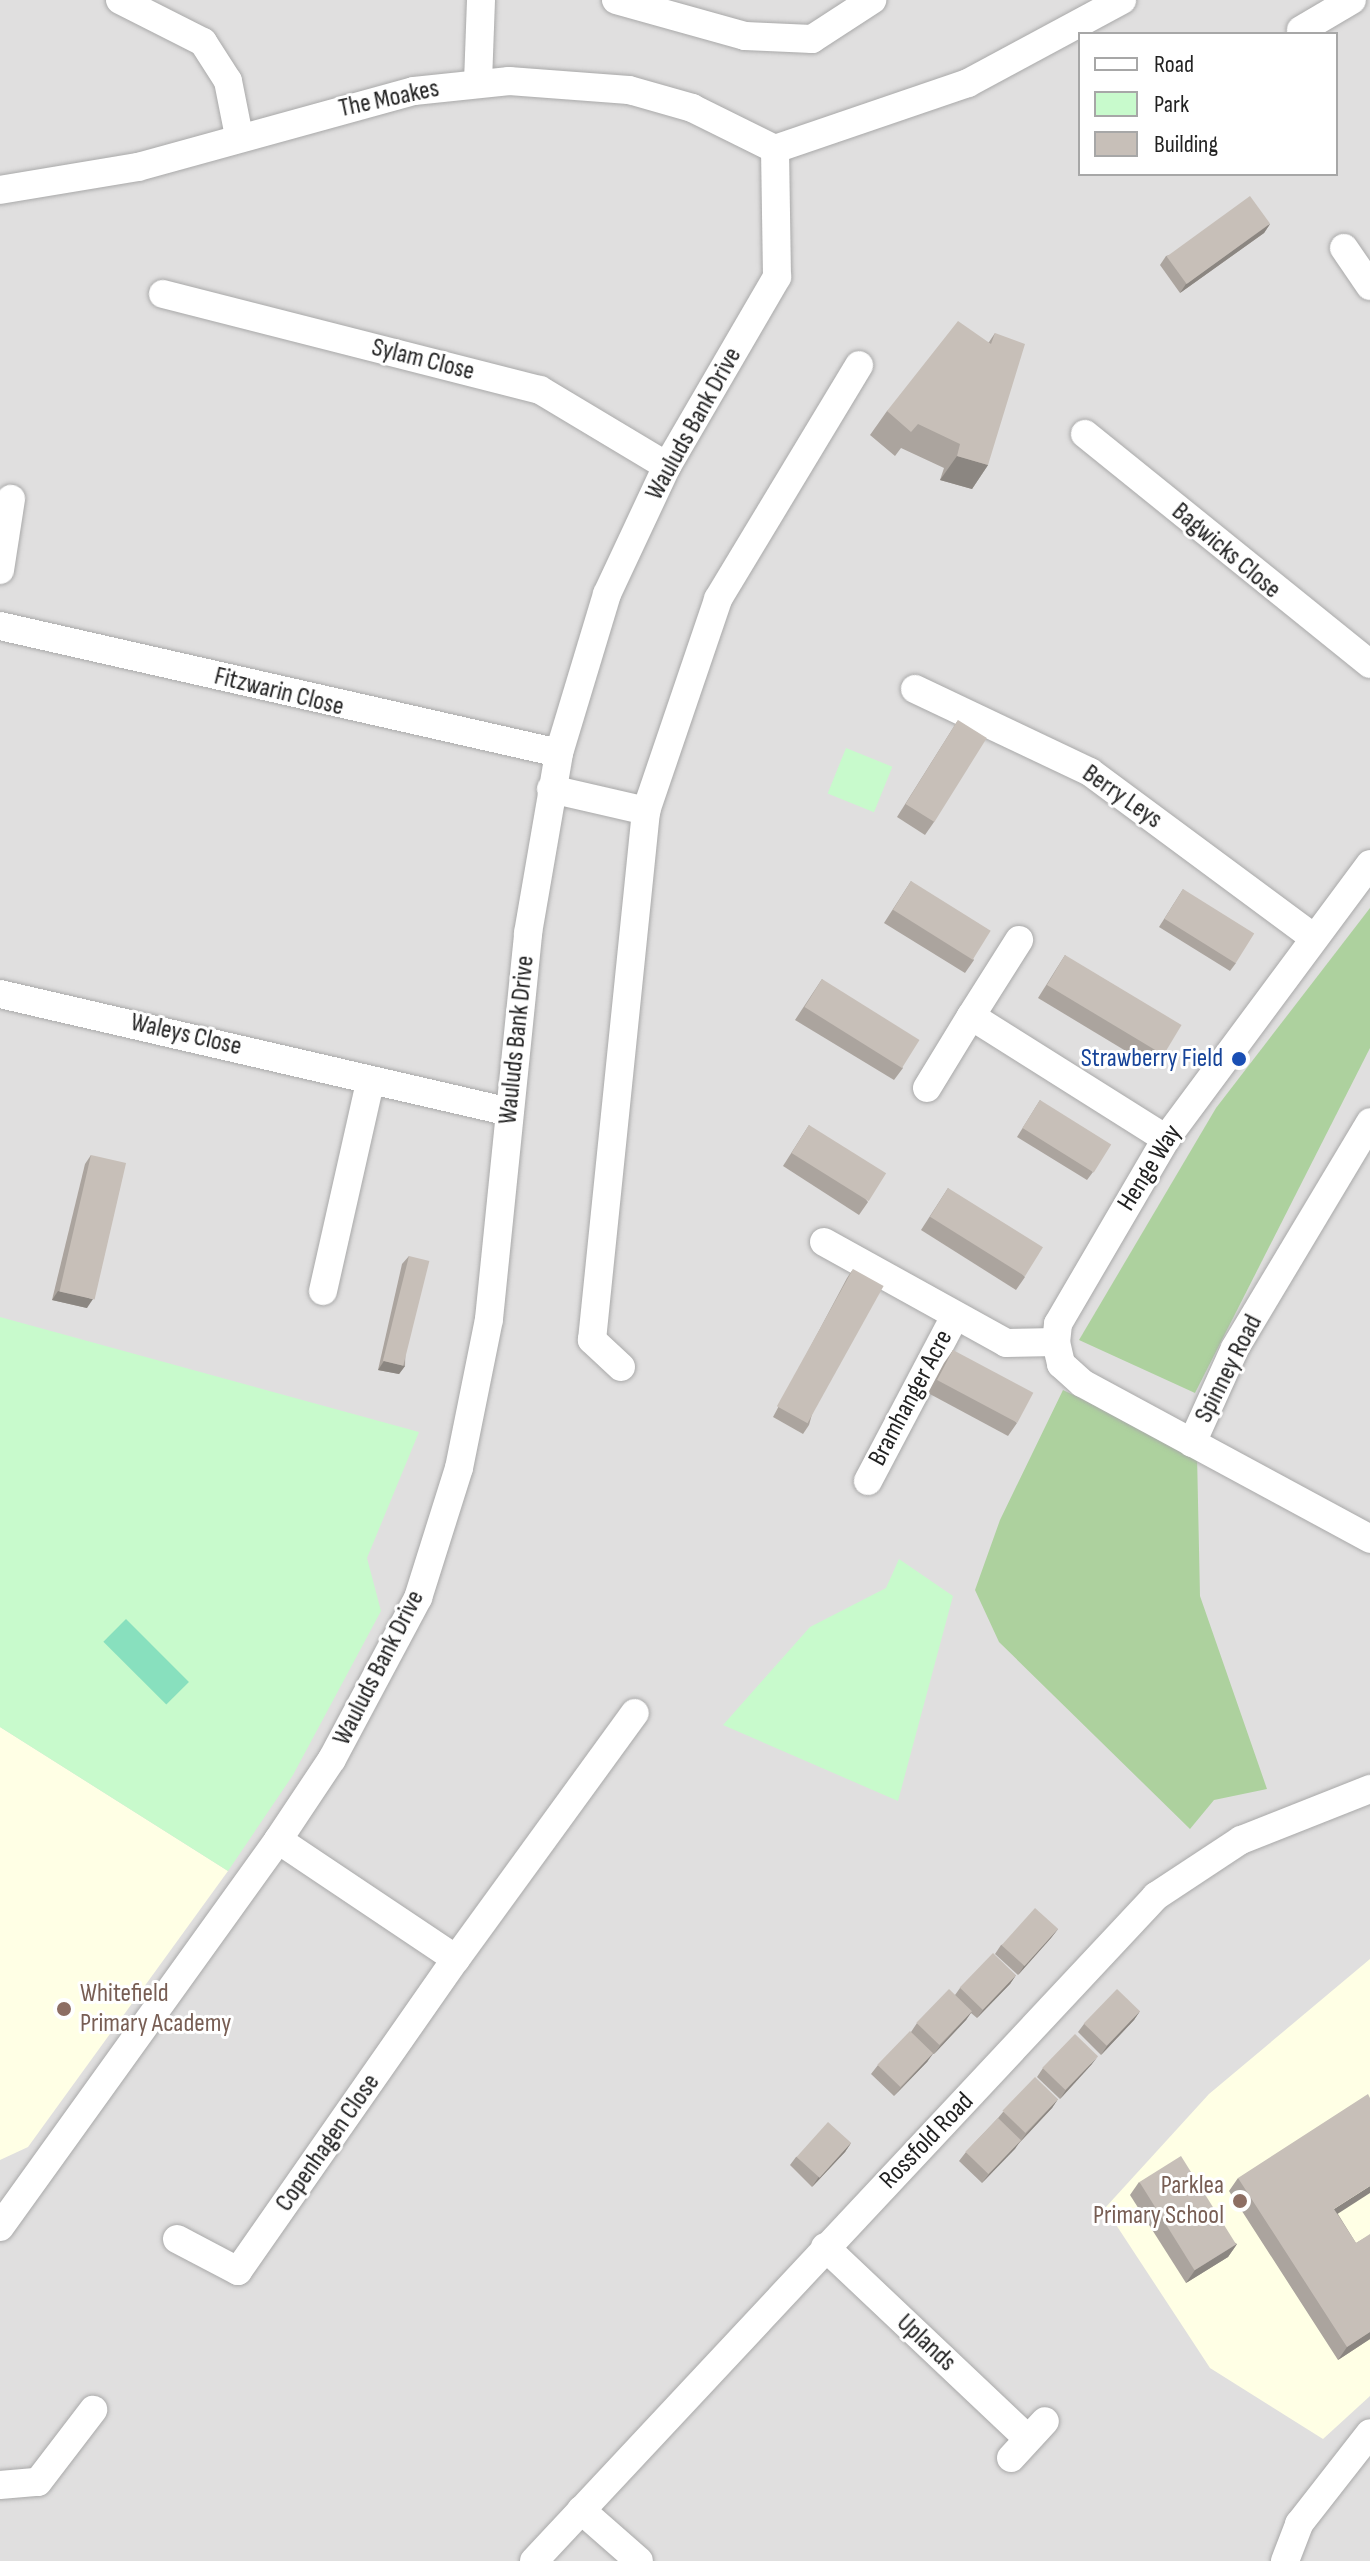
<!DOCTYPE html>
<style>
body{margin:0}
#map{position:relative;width:1370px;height:2561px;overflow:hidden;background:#f2efe9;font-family:"Sofia Sans Condensed",sans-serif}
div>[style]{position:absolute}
.residential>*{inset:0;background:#e0dfdf}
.education>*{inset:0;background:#ffffe5}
.forest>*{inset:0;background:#add19e}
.park>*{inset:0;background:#c8facc;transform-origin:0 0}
.pitch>*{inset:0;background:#88e0be;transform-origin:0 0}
.roads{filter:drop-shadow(0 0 2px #a9a9a9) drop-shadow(0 0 2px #a9a9a9)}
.street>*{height:28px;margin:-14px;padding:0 14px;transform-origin:14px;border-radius:14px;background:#fff}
.wall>*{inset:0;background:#aba49e}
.shaded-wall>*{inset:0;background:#8b8681}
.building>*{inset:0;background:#c7bfb8;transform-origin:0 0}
.dots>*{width:22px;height:22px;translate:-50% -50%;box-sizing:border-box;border:4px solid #fff;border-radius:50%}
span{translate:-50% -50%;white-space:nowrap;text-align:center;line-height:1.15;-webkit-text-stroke:6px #fff;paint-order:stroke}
.street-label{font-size:26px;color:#222}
.transit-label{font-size:26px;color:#164399}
.right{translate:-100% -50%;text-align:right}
.education-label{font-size:26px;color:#785e54}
.left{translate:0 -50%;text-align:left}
.legend{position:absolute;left:1078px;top:32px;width:260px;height:144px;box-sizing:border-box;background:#fff;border:2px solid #a7a7a7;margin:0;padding:10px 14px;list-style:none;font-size:24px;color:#222}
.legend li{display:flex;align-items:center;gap:16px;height:40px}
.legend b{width:40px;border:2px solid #a7a7a7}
</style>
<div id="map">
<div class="residential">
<div style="clip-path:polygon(evenodd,0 0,1370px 0,1370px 2561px,0 2561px,0 0,1080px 34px,1336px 34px,1336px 174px,1080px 174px,1080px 34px)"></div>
</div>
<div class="education">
<div style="clip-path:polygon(0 1727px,228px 1871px,28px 2147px,0 2160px)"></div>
<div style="clip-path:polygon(1370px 1959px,1370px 2396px,1323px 2439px,1210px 2368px,1105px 2208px,1209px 2094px)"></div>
</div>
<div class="forest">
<div style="clip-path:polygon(1370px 908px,1370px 1048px,1195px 1393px,1079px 1340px,1216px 1108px)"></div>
<div style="clip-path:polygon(1063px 1390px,1197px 1454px,1200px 1596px,1267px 1789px,1214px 1800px,1190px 1829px,999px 1642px,975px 1590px,1000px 1520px)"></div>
</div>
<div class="park">
<div style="left:846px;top:748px;width:50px;height:49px;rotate:22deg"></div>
<div style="clip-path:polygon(0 1317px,419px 1432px,367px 1558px,381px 1611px,293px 1775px,228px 1871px,0 1727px)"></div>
<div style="clip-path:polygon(899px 1559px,953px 1596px,898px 1801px,723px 1725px,810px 1627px,886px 1588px)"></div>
</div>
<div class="pitch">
<div style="left:126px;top:1619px;width:89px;height:32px;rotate:45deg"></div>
</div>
<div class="roads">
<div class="street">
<div style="left:120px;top:0;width:93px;rotate:26.8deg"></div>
<div style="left:203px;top:42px;width:46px;rotate:57.3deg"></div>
<div style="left:228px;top:81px;width:56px;rotate:78.7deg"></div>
<div style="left:616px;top:0;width:134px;rotate:15.6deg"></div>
<div style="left:745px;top:36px;width:67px;rotate:2.6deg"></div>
<div style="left:812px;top:39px;width:72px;rotate:-33deg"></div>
<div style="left:1301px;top:30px;width:59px;rotate:-30.5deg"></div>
<div style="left:478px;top:82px;width:82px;rotate:-87.9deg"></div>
<div style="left:775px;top:149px;width:204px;rotate:-18.9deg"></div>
<div style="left:968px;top:83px;width:175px;rotate:-28.3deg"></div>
<div style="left:0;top:190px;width:140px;rotate:-9.5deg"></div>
<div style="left:138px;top:167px;width:286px;rotate:-15.4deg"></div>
<div style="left:414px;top:91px;width:96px;rotate:-6deg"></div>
<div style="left:509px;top:81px;width:120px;rotate:4.3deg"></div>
<div style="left:629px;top:90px;width:66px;rotate:15.9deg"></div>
<div style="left:692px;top:108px;width:93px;rotate:26.3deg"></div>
<div style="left:1344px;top:248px;width:46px;rotate:55.6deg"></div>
<div style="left:163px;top:294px;width:389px;rotate:14.3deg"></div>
<div style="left:540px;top:390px;width:148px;rotate:30.9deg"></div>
<div style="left:1085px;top:434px;width:366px;rotate:38.9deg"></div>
<div style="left:0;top:570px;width:72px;rotate:-81.2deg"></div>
<div style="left:0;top:626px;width:573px;rotate:12.8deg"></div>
<div style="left:915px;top:689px;width:194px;rotate:25.4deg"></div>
<div style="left:1090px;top:772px;width:276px;rotate:36.5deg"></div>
<div style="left:551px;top:789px;width:98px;rotate:13deg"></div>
<div style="left:1370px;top:864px;width:342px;rotate:126.6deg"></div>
<div style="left:1166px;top:1139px;width:214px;rotate:120.3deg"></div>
<div style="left:1058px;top:1324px;width:18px;rotate:96deg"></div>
<div style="left:1056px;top:1342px;width:23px;rotate:77deg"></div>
<div style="left:1061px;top:1364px;width:28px;rotate:42deg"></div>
<div style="left:1082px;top:1383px;width:328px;rotate:28.4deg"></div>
<div style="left:0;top:994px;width:523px;rotate:13.03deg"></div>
<div style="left:971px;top:1016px;width:90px;rotate:-57.7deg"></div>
<div style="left:927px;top:1088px;width:84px;rotate:-58.6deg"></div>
<div style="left:971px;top:1016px;width:231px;rotate:32.2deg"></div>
<div style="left:824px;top:1242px;width:208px;rotate:29deg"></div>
<div style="left:1006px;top:1343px;width:50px;rotate:-1.1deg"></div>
<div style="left:323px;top:1291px;width:213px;rotate:-77.3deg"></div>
<div style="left:621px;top:1367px;width:40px;rotate:-137deg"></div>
<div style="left:592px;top:1340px;width:532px;rotate:-84.17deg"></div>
<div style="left:646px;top:811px;width:224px;rotate:-71.2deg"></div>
<div style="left:718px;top:599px;width:273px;rotate:-58.9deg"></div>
<div style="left:1192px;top:1443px;width:104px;rotate:-65.6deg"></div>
<div style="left:1235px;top:1348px;width:263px;rotate:-59.1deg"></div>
<div style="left:868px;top:1481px;width:187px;rotate:-62.2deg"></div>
<div style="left:456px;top:1959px;width:304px;rotate:-54deg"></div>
<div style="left:0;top:2227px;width:477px;rotate:-54.3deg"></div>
<div style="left:278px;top:1840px;width:97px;rotate:-56.3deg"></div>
<div style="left:332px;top:1759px;width:183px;rotate:-61.9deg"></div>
<div style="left:418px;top:1598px;width:136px;rotate:-72.5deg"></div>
<div style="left:459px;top:1468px;width:152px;rotate:-78.6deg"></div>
<div style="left:489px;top:1319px;width:388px;rotate:-84.2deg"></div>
<div style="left:528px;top:933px;width:183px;rotate:-80.2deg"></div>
<div style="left:559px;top:753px;width:166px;rotate:-73.2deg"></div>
<div style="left:607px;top:594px;width:141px;rotate:-64.9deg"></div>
<div style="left:667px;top:466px;width:219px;rotate:-59.8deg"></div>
<div style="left:777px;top:277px;width:128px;rotate:-90.9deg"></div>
<div style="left:177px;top:2239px;width:69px;rotate:27.7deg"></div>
<div style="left:238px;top:2271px;width:381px;rotate:-55.1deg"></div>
<div style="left:456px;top:1959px;width:214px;rotate:-146.2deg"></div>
<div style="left:825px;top:2247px;width:279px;rotate:43.4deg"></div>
<div style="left:1011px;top:2458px;width:50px;rotate:-47.4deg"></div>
<div style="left:0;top:2485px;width:38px;rotate:-5deg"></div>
<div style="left:38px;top:2482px;width:91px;rotate:-52.6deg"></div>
<div style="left:581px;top:2510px;width:77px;rotate:41.3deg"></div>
<div style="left:534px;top:2561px;width:911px;rotate:-46.91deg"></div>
<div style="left:1156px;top:1896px;width:102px;rotate:-33.4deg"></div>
<div style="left:1241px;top:1840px;width:139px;rotate:-21.6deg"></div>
<div style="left:1285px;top:2561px;width:40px;rotate:-69deg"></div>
<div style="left:1299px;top:2524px;width:115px;rotate:-52deg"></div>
</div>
</div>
<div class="wall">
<div style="clip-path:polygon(1270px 224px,1264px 233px,1180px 293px,1160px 265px,1166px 256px)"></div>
<div style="clip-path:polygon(995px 333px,988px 465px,972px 489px,940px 480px,944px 468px,901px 448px,895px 456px,870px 435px,887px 411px,989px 342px)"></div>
<div style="clip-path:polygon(958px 720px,934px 822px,925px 835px,897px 817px)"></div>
<div style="clip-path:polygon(911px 881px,974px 960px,965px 973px,884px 923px)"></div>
<div style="clip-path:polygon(1183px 889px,1236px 963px,1230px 971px,1159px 927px)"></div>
<div style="clip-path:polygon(1065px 955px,1163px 1056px,1154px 1068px,1038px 998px)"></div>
<div style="clip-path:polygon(822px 979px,903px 1068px,894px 1080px,795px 1020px)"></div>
<div style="clip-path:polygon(1040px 1100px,1093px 1172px,1087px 1180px,1017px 1137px)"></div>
<div style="clip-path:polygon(809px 1125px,868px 1202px,859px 1215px,783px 1166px)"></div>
<div style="clip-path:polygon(91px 1155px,87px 1308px,52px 1300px,85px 1164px)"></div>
<div style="clip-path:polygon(948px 1188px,1025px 1277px,1016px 1290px,921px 1230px)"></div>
<div style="clip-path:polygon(409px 1256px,405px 1366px,399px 1374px,378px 1370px,402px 1264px)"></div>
<div style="clip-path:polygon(853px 1269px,809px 1425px,803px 1434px,773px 1417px,847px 1278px)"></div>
<div style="clip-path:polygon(953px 1350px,1017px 1423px,1008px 1436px,928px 1393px,944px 1363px)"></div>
<div style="clip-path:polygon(1058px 1929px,1051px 1938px,1018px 1975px,995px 1954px,1001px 1945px)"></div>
<div style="clip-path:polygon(1016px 1975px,1010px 1984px,977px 2018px,971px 2013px,966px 2020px,934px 2054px,933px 2054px,927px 2062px,894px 2096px,871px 2074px,878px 2065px,911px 2032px,917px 2023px,955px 1995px,960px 1988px)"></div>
<div style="clip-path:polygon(1140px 2011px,1134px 2020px,1101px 2055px,1078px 2032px,1084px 2024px)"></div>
<div style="clip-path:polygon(1092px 2064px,1060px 2099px,1037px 2077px,1043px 2068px)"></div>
<div style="clip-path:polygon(1058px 2099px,1052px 2108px,982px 2183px,959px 2161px,966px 2152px,998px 2118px,1003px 2112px)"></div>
<div style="clip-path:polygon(851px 2143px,845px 2152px,812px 2187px,790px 2165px,796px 2157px)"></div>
<div style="clip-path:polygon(1238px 2178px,1338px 2214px,1356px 2243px,1370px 2235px,1370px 2339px,1338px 2360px,1229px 2191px)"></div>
<div style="clip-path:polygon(1139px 2182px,1237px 2244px,1228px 2257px,1186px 2283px,1130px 2195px)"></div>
</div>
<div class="shaded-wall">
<div style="clip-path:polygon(1270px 224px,1264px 233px,1180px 293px,1186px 284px)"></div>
<div style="clip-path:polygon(957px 456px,988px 465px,972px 489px,940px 480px)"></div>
<div style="clip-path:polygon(58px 1291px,93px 1299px,87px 1308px,52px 1300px)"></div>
<div style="clip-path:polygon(384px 1361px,405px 1366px,399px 1374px,378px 1370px)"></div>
<div style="clip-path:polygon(1058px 1929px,1051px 1938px,1018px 1975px,1024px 1966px)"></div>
<div style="clip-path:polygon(1016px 1975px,1010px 1984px,977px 2018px,983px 2010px)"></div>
<div style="clip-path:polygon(972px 2011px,966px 2020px,934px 2054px,940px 2046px)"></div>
<div style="clip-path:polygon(1140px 2011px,1134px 2020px,1101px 2055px,1107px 2046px)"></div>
<div style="clip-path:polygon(933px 2053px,927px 2062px,894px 2096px,901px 2088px)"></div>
<div style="clip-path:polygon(1098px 2056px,1092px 2064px,1060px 2099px,1066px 2090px)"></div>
<div style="clip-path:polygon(1058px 2099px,1052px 2108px,1020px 2142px,1026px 2134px)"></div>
<div style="clip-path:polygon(1021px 2140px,1015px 2149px,982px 2183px,989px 2174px)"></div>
<div style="clip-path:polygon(851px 2143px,845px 2152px,812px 2187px,818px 2178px)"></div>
<div style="clip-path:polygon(1370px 2186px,1370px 2193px,1325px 2222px,1334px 2209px)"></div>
<div style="clip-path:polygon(1237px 2244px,1228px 2257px,1186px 2283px,1195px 2270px)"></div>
<div style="clip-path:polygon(1370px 2332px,1370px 2339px,1338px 2360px,1347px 2347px)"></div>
</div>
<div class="building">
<div style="left:1250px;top:196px;width:34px;height:103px;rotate:54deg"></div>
<div style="clip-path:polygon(958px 321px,991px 344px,995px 333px,1025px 344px,988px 465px,957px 456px,960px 444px,918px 424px,911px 432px,887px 411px)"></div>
<div style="left:958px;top:720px;width:34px;height:99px;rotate:32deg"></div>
<div style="left:911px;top:881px;width:94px;height:34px;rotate:32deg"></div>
<div style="left:1183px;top:889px;width:84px;height:35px;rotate:32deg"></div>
<div style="left:1065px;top:955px;width:136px;height:35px;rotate:31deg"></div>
<div style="left:822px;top:979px;width:115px;height:33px;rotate:32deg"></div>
<div style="left:1040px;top:1100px;width:84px;height:33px;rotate:32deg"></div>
<div style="left:809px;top:1125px;width:91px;height:33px;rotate:32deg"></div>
<div style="left:91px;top:1155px;width:36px;height:140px;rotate:13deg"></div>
<div style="left:948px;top:1188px;width:112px;height:34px;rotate:32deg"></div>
<div style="left:409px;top:1256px;width:21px;height:108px;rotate:14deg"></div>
<div style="left:853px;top:1269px;width:35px;height:157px;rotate:29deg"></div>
<div style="left:953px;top:1350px;width:91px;height:34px;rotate:28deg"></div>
<div style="left:1035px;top:1908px;width:31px;height:50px;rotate:42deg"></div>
<div style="left:993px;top:1953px;width:32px;height:48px;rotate:44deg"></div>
<div style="left:949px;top:1989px;width:32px;height:47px;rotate:44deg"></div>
<div style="left:1117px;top:1989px;width:32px;height:48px;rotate:44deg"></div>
<div style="left:910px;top:2031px;width:32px;height:47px;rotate:44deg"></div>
<div style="left:1075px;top:2034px;width:32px;height:47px;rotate:44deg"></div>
<div style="left:1035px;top:2077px;width:32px;height:47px;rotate:44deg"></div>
<div style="clip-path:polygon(1368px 2094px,1370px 2098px,1370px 2186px,1334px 2209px,1356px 2243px,1370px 2234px,1370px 2332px,1347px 2347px,1238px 2178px)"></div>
<div style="left:998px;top:2118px;width:32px;height:47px;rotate:44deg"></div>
<div style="left:828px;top:2122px;width:31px;height:47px;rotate:42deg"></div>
<div style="left:1181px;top:2156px;width:104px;height:49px;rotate:58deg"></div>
</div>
<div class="dots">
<div style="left:1239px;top:1059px;background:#1a4fb4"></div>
<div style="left:64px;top:2009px;background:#8d6e63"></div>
<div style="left:1240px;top:2201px;background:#8d6e63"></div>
</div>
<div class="street-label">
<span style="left:389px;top:99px;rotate:-12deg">The Moakes</span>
<span style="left:423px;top:360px;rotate:14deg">Sylam Close</span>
<span style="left:694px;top:424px;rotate:-61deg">Wauluds Bank Drive</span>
<span style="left:1226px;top:551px;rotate:40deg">Bagwicks Close</span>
<span style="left:279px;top:692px;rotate:14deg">Fitzwarin Close</span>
<span style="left:1122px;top:797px;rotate:35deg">Berry Leys</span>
<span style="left:186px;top:1035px;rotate:13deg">Waleys Close</span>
<span style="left:517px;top:1040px;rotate:-84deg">Wauluds Bank Drive</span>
<span style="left:1150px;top:1168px;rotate:-58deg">Henge Way</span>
<span style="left:1229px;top:1369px;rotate:-63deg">Spinney Road</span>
<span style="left:911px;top:1398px;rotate:-62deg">Bramhanger Acre</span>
<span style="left:379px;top:1668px;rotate:-63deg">Wauluds Bank Drive</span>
<span style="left:927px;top:2141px;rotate:-46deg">Rossfold Road</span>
<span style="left:328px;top:2143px;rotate:-55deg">Copenhagen Close</span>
<span style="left:926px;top:2343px;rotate:43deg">Uplands</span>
</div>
<div class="transit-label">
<span class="right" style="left:1223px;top:1059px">Strawberry Field</span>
</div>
<div class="education-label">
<span class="left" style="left:80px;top:2009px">Whitefield<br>Primary Academy</span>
<span class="right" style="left:1224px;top:2201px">Parklea<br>Primary School</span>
</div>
<ul class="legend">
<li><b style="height:10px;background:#fff"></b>Road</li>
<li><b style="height:22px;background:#c8facc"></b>Park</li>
<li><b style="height:22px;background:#c7bfb8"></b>Building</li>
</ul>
</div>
